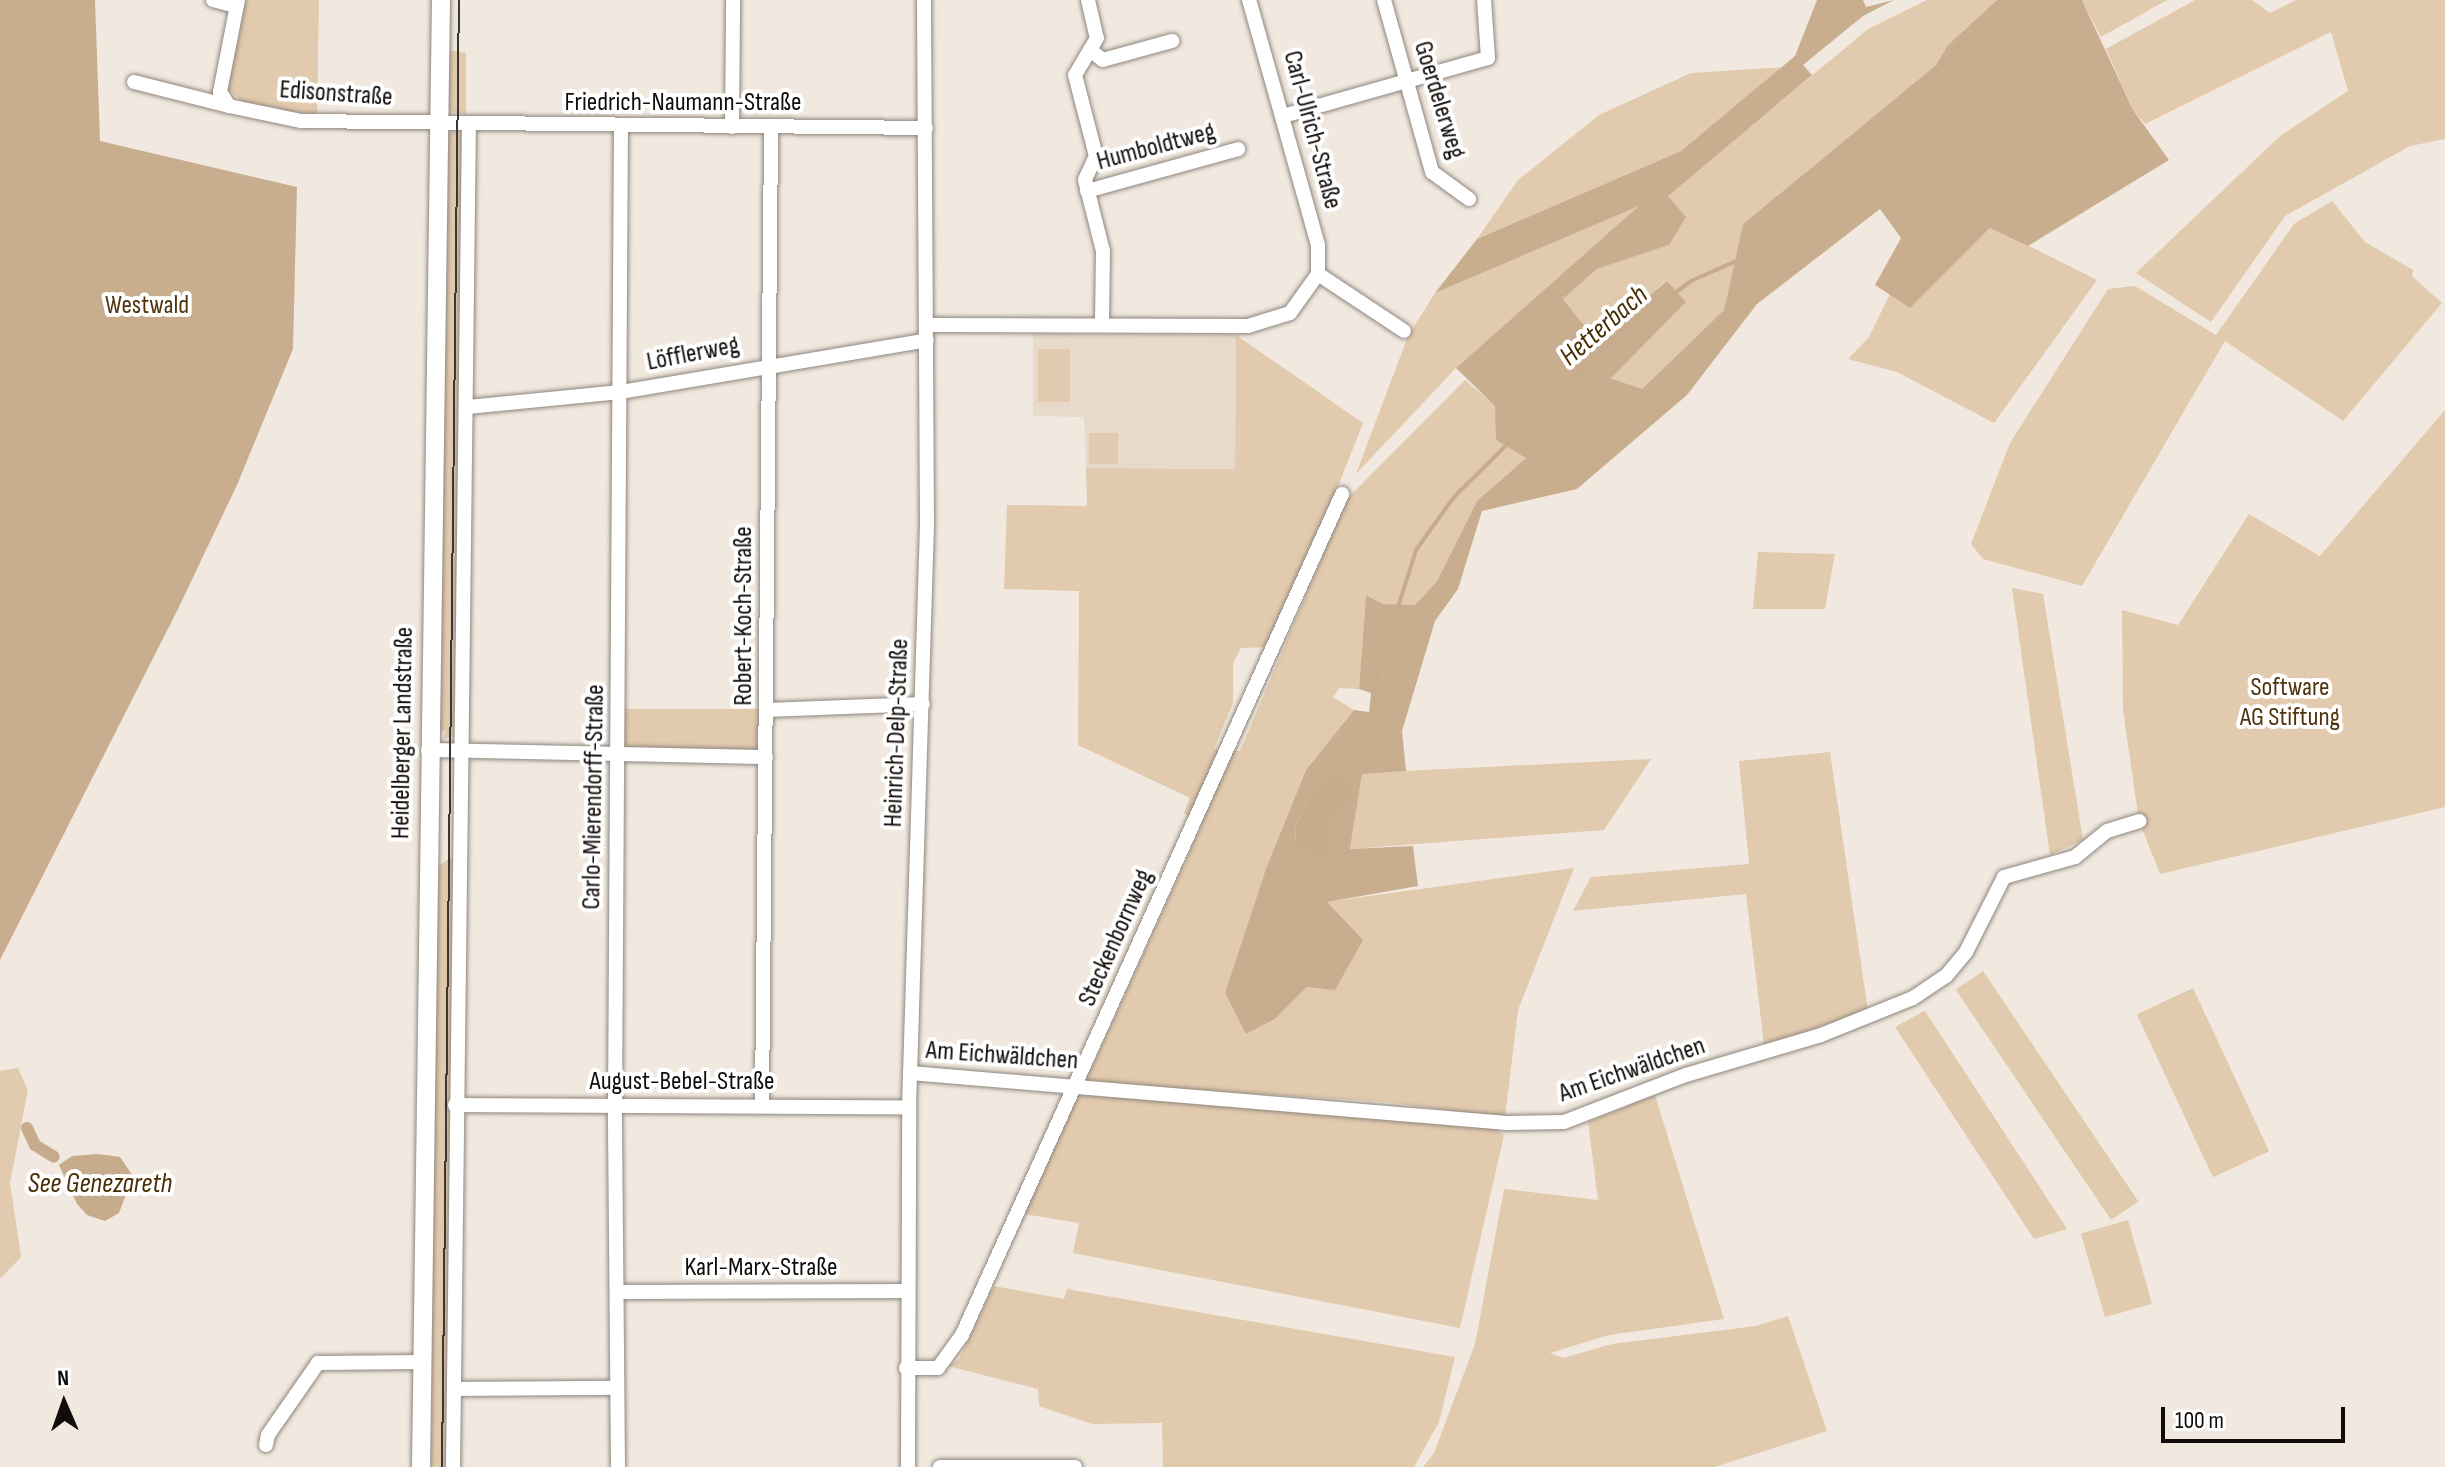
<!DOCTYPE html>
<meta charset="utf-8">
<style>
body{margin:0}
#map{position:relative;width:2445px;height:1467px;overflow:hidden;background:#f1e9df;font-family:"Sofia Sans Condensed",sans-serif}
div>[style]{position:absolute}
.built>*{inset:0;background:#e7dacb}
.green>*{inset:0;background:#e2caae;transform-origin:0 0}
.forest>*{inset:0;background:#c8ae8f}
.water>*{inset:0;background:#c6ab8c}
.stream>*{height:4px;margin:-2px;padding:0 2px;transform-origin:2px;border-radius:2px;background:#c6ab8c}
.canal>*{height:12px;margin:-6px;padding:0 6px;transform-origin:6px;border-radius:6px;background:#c6ab8c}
.roads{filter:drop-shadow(0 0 2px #8e867e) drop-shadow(0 0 2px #8e867e)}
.minor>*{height:14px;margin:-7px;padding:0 7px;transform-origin:7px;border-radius:7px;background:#fff}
.tertiary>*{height:18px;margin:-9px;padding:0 9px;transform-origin:9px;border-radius:9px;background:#fff}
.tram>*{height:2px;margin:-1px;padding:0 1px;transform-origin:1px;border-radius:1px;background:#3a3632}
span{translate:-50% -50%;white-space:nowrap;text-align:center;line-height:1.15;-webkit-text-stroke:8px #fff;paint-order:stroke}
.street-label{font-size:26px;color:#0f0c09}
.park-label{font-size:26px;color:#50340d}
.water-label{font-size:28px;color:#482d04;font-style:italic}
.north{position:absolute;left:24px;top:1363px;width:80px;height:80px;-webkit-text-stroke:6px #fff;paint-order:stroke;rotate:358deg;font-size:22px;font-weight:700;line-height:32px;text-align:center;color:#0f0c09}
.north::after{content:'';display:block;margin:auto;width:28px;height:36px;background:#0f0c09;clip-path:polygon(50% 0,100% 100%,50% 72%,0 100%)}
.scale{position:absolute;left:2161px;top:1407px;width:184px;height:36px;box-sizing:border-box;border:4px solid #0f0c09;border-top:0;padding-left:10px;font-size:24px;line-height:28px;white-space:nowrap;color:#0f0c09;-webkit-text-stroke:6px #fff;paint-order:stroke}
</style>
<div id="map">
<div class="built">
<div style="clip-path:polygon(1033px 334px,1236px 335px,1235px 469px,1086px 468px,1084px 417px,1033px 416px)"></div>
</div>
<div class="green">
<div style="clip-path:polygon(242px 0,319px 0,317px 116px,243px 102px,226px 88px)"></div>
<div style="clip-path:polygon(1927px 0,1997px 0,1948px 45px,1936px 65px,1743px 224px,1724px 310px,1642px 389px,1610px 377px,1685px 302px,1666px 281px,1595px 339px,1563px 299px,1597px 269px,1669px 245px,1667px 196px,1868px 29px)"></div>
<div style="clip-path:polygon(2082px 0,2167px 0,2101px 37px)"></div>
<div style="clip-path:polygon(2195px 0,2252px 0,2270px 13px,2296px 0,2445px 0,2445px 139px,2410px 146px,2285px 216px,2211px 322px,2136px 273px,2280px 136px,2348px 91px,2331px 32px,2145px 124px,2133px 110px,2106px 49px)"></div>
<div style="clip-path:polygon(449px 50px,466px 53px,466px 114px,451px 112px,448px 104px)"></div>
<div style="clip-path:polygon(1783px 67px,1681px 151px,1477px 239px,1518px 180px,1599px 115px,1691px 73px)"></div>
<div style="clip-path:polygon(463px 132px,454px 736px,444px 739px,445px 731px,439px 731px,448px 133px)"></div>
<div style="clip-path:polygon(2332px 201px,2365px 242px,2413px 270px,2412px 276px,2442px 303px,2343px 421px,2225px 341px,2082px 586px,1983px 559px,1971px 544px,2010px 443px,2108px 289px,2135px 286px,2216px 335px,2294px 224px)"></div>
<div style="clip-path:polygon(1643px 204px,1456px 368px,1356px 474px,1408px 336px,1435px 293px)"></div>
<div style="clip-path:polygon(1991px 227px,2097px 280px,1994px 423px,1897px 372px,1848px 359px,1869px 337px,1890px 294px,1910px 307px)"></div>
<div style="clip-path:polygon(1236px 335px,1363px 423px,1275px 647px,1241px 648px,1233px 663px,1233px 703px,1214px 749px,1240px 751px,1347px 499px,1465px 380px,1496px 406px,1496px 440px,1527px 457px,1477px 501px,1437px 581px,1415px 605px,1383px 604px,1366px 595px,1359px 689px,1339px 688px,1333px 697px,1354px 710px,1306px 770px,1267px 866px,1276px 1018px,1307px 987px,1326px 902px,1574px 868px,1518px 1010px,1505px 1118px,1387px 1102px,1085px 1083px,1202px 825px,1184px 813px,1190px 798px,1078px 745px,1079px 591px,1004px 589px,1007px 505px,1087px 506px,1086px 468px,1235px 469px)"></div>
<div style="left:1038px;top:349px;width:32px;height:53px"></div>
<div style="clip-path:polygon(2445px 410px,2445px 807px,2160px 874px,2139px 821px,2123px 710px,2122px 610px,2178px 625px,2249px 514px,2320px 556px)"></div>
<div style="left:1089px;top:433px;width:29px;height:31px"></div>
<div style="clip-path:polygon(1758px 552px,1835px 554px,1825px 609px,1753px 609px)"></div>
<div style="clip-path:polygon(2012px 588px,2043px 594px,2083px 840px,2050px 855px)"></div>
<div style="left:619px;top:709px;width:148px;height:46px"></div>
<div style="clip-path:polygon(1830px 752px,1868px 1011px,1764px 1045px,1746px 894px,1573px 911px,1591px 877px,1749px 864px,1739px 761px)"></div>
<div style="clip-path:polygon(1651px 759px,1604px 830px,1350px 849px,1362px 773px)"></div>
<div style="clip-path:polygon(450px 858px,457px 858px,447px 1467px,431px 1467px,436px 868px)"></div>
<div style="left:1983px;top:971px;width:278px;height:33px;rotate:56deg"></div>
<div style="left:2193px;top:988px;width:180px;height:62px;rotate:65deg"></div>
<div style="clip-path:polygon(1924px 1011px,1925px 1011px,2067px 1229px,2034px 1239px,1895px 1027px)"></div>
<div style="clip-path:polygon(18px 1068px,28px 1090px,10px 1183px,21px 1257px,0 1279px,0 1071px)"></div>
<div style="clip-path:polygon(1078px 1092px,1492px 1127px,1504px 1135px,1460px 1328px,1073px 1253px,1079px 1223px,1024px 1214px)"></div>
<div style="clip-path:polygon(1655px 1095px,1724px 1319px,1609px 1335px,1550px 1353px,1563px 1358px,1612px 1344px,1756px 1326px,1788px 1316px,1827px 1431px,1715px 1467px,1423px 1467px,1434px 1453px,1475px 1344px,1504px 1189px,1598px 1200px,1588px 1122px)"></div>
<div style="left:2128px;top:1220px;width:87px;height:49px;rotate:74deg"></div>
<div style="clip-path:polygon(994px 1286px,1064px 1299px,1067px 1289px,1455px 1357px,1439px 1422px,1414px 1467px,1163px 1467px,1162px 1423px,1092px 1424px,1039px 1406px,1038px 1389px,948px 1366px,959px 1359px)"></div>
</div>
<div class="forest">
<div style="clip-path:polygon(0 0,95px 0,100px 141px,297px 187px,293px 349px,237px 485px,177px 611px,0 960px)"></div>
<div style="clip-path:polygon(evenodd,1817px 0,1863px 0,1866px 7px,1894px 0,1863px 16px,1803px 65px,1812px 75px,1668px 196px,1686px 217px,1669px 245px,1597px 269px,1563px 299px,1595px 339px,1667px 281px,1686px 302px,1611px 378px,1642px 389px,1724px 310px,1743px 224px,1936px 65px,1948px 45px,1997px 0,2082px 0,2133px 110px,2169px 160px,2028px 246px,1990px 228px,1910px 308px,1875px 285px,1901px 238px,1880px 209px,1757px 304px,1687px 395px,1577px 489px,1482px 511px,1458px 589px,1435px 621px,1402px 731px,1406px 771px,1362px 774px,1350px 849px,1413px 846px,1418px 886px,1327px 902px,1363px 940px,1335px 990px,1307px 987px,1276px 1018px,1246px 1034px,1225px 993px,1267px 866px,1306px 770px,1354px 710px,1369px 712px,1371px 693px,1359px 689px,1366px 595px,1383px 604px,1415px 605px,1437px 581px,1477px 501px,1526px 458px,1496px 440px,1495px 406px,1456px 368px,1639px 206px,1435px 293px,1477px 239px,1681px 151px,1795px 56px,1817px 0,1313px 794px,1347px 805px,1295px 845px,1296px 824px,1313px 794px)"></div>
</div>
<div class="water">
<div style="clip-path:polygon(1336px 770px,1352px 785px,1347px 805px,1333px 817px,1325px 858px,1315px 857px,1295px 845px,1296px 824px,1313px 794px)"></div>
<div style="clip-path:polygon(98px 1154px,120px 1157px,133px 1176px,119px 1213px,105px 1221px,87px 1215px,77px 1204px,59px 1165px,72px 1156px)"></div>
</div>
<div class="stream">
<div style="left:1343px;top:777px;width:25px;rotate:-53deg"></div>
<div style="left:1358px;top:757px;width:49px;rotate:-70.8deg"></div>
<div style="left:1374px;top:711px;width:37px;rotate:-85deg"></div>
<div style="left:1377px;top:674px;width:130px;rotate:-72.5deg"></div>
<div style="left:1416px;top:550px;width:65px;rotate:-54.4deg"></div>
<div style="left:1454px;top:497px;width:238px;rotate:-44.8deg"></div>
<div style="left:1623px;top:329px;width:85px;rotate:-35deg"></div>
<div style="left:1693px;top:280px;width:95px;rotate:-23.6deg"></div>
<div style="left:1780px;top:242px;width:98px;rotate:-43.3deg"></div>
<div style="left:1851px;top:175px;width:166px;rotate:-50.4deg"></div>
<div style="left:1957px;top:47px;width:74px;rotate:-39.5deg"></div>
</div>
<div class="canal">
<div style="left:27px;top:1128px;width:19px;rotate:65deg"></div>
<div style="left:35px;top:1145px;width:22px;rotate:32deg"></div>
</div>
<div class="roads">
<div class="minor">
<div style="left:213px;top:0;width:24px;rotate:15deg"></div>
<div style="left:238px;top:0;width:94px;rotate:101.1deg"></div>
<div style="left:220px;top:92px;width:17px;rotate:57deg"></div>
<div style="left:229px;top:106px;width:74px;rotate:11.8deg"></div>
<div style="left:301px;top:121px;width:625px;rotate:0.64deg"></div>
<div style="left:1088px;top:0;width:39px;rotate:77deg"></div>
<div style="left:1097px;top:38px;width:43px;rotate:120.7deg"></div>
<div style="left:1075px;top:75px;width:84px;rotate:75.5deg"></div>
<div style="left:1096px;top:156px;width:26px;rotate:115deg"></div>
<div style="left:1085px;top:180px;width:73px;rotate:75.8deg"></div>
<div style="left:1103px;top:251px;width:73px;rotate:90.8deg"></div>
<div style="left:1384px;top:0;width:179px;rotate:74.4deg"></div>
<div style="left:1432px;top:172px;width:46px;rotate:36.1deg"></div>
<div style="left:1090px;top:50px;width:16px;rotate:38deg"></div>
<div style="left:1103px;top:60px;width:72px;rotate:-15.4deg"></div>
<div style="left:134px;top:82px;width:98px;rotate:14.2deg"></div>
<div style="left:1283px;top:116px;width:213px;rotate:-15.8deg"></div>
<div style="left:1488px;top:58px;width:58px;rotate:-93.9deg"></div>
<div style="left:732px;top:127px;width:127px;rotate:-89.5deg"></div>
<div style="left:1087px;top:191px;width:157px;rotate:-15.5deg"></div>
<div style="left:1318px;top:274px;width:103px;rotate:33.5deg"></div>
<div style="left:928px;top:325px;width:320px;rotate:0.2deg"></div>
<div style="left:1248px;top:326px;width:44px;rotate:-17.2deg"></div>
<div style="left:1290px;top:313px;width:48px;rotate:-54.3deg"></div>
<div style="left:1318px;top:274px;width:29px;rotate:-90deg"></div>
<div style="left:1318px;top:245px;width:255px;rotate:-105.7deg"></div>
<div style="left:467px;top:407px;width:155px;rotate:-5.6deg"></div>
<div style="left:621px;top:392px;width:310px;rotate:-9.6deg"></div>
<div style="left:767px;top:710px;width:156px;rotate:-2.2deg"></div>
<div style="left:428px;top:750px;width:338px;rotate:1.2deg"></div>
<div style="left:910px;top:1073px;width:599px;rotate:4.79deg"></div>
<div style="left:1507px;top:1123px;width:57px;rotate:-1deg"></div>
<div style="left:1564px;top:1122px;width:131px;rotate:-21.1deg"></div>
<div style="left:1686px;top:1075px;width:141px;rotate:-16.5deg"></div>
<div style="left:1821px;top:1035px;width:99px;rotate:-21.9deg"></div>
<div style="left:1913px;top:998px;width:40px;rotate:-34deg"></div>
<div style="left:1946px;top:976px;width:31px;rotate:-50deg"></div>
<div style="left:1966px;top:952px;width:84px;rotate:-63.1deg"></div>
<div style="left:2004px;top:877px;width:74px;rotate:-15.7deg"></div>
<div style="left:2075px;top:857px;width:41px;rotate:-39.1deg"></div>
<div style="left:2107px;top:831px;width:34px;rotate:-17deg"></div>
<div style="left:455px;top:1105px;width:454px;rotate:0.3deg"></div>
<div style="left:762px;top:1106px;width:979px;rotate:-89.47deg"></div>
<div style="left:617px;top:1292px;width:288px;rotate:-0.2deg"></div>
<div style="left:906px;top:1368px;width:32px"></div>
<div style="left:938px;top:1368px;width:41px;rotate:-54deg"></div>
<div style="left:962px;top:1335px;width:923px;rotate:-65.68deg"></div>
<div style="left:455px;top:1389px;width:162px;rotate:-0.4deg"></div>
<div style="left:266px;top:1445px;width:10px;rotate:-79deg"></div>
<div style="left:268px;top:1435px;width:88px;rotate:-55.2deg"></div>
<div style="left:318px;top:1363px;width:104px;rotate:-0.6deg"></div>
<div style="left:453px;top:1467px;width:1341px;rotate:-89.32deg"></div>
<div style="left:618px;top:1467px;width:361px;rotate:-90.5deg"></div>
<div style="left:615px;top:1106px;width:979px;rotate:-89.65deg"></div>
<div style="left:908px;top:1467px;width:360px;rotate:-89.8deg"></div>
<div style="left:909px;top:1107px;width:583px;rotate:-88.23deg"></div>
<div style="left:927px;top:524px;width:524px;rotate:-90.33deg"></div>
<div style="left:940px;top:1467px;width:135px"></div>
</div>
<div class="tertiary">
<div style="left:421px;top:1467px;width:1467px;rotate:-89.22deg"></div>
</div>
</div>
<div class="tram">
<div style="left:442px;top:1467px;width:1467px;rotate:-89.34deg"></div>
</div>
<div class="street-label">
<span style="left:336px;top:94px;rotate:4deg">Edisonstraße</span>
<span style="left:1439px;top:100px;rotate:73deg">Goerdelerweg</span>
<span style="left:683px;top:103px">Friedrich-Naumann-Straße</span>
<span style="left:1312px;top:130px;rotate:75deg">Carl-Ulrich-Straße</span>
<span style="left:1156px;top:147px;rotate:-15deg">Humboldtweg</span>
<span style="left:693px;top:354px;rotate:-11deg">Löfflerweg</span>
<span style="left:744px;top:616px;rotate:-90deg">Robert-Koch-Straße</span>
<span style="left:403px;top:733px;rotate:-89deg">Heidelberger Landstraße</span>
<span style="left:897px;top:733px;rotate:-88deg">Heinrich-Delp-Straße</span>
<span style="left:594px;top:797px;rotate:-89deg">Carlo-Mierendorff-Straße</span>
<span style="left:1116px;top:938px;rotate:-66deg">Steckenbornweg</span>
<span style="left:1002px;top:1056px;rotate:4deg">Am Eichwäldchen</span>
<span style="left:1632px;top:1070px;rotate:-19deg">Am Eichwäldchen</span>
<span style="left:682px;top:1082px">August-Bebel-Straße</span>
<span style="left:761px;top:1268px">Karl-Marx-Straße</span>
</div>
<div class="park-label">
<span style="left:147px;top:306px">Westwald</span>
<span style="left:2290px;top:703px">Software<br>AG Stiftung</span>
</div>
<div class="water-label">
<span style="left:1604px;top:326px;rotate:-41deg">Hetterbach</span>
<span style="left:100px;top:1184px">See Genezareth</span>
</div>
<div class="north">N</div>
<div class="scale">100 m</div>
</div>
